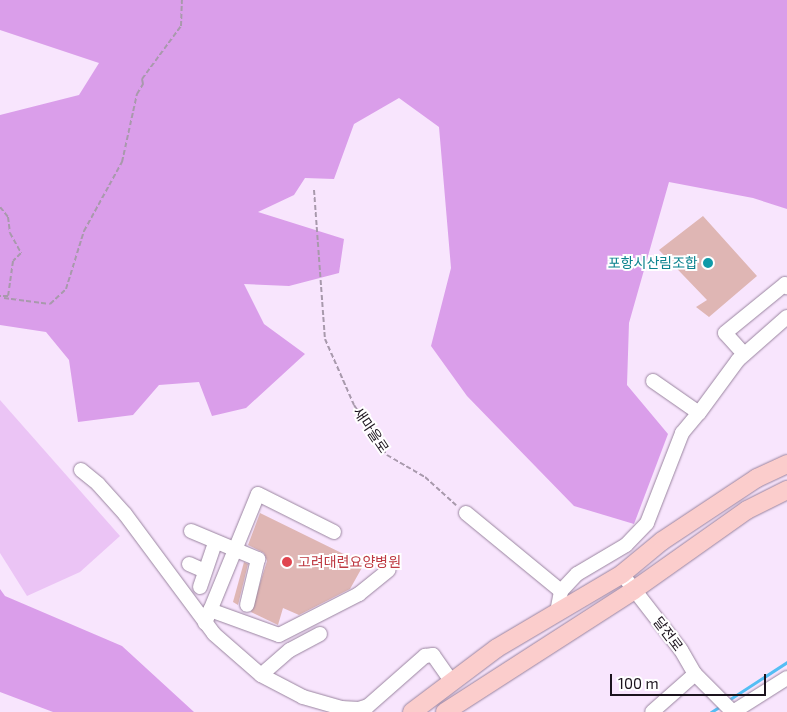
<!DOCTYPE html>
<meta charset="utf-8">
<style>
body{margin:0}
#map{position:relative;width:787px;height:712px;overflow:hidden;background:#f8e5fd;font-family:"Exo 2","Noto Sans KR",sans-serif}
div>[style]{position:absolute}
.green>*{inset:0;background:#ebc4f5}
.forest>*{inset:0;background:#da9eea}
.stream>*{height:3px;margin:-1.5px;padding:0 1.5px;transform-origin:1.5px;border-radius:1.5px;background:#54bef4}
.building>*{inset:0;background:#dfb6b4}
.path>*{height:2px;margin-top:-1px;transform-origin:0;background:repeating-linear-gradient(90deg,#a899ac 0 5px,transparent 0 7.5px)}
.roads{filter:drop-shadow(0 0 1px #99849f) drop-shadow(0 0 1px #99849f)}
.minor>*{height:14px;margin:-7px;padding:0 7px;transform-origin:7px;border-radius:7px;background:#fff}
.major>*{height:18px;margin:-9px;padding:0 9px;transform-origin:9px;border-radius:9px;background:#fbcdcc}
.dots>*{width:14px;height:14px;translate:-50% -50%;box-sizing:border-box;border:2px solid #fff;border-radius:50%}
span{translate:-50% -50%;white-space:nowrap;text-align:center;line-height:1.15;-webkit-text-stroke:4px #fff;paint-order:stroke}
.culture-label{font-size:14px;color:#0d838f}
.right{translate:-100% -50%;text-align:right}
.street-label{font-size:14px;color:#1b131d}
.health-label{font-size:14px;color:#be3a42}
.left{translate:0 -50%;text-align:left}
.scale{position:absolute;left:610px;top:674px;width:156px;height:22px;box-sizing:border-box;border:2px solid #1b131d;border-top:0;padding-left:6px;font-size:15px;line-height:18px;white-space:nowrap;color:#1b131d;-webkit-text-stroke:4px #fff;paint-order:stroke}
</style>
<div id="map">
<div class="green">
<div style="clip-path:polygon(0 400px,120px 536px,80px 572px,27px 596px,0 553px)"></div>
</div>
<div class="forest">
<div style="clip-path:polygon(0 0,787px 0,787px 209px,753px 198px,669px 182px,629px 323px,627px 385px,668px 434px,634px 524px,574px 506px,467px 396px,431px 346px,451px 268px,439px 127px,399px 98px,354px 124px,334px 179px,305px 178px,294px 195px,258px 212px,344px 239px,339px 273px,289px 286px,244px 284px,264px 324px,305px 354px,246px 408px,212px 416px,199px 382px,159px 385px,133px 415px,78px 422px,69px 360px,46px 332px,0 325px,0 115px,79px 95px,99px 63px,0 30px)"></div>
<div style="clip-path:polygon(0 589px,5px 596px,122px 646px,194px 712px,53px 712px,0 692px)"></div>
</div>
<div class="stream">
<div style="left:727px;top:701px;width:72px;rotate:-33deg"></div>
<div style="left:711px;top:712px;width:13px;rotate:-32deg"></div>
</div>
<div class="building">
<div style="clip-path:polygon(703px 216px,757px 276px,709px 317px,696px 307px,707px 300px,659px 250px)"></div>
<div style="clip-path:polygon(260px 513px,364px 564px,350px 589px,299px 615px,283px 608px,278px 625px,251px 612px,267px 561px,264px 553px,248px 545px)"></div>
<div style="clip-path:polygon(244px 562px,248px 564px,238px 605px,233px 602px)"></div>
</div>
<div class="path">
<div style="left:314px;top:190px;width:149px;rotate:85.8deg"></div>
<div style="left:325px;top:339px;width:72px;rotate:66.3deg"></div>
<div style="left:354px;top:405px;width:60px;rotate:56.6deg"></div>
<div style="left:387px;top:455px;width:44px;rotate:30.1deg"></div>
<div style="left:425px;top:477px;width:42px;rotate:42.1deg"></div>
<div style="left:0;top:207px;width:13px;rotate:51deg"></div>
<div style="left:8px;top:217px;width:16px;rotate:83deg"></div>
<div style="left:10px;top:233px;width:23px;rotate:61deg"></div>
<div style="left:21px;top:253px;width:11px;rotate:135deg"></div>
<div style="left:13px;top:261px;width:35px;rotate:98deg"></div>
<div style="left:8px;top:296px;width:8px;rotate:180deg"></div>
<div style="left:4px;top:298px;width:46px;rotate:7.4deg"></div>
<div style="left:50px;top:304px;width:22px;rotate:-43deg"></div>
<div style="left:66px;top:289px;width:61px;rotate:-72.8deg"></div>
<div style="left:84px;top:231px;width:79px;rotate:-61.2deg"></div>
<div style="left:122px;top:162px;width:70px;rotate:-77.6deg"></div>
<div style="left:137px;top:94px;width:12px;rotate:-59deg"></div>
<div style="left:143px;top:84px;width:5px;rotate:-101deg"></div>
<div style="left:142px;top:79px;width:66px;rotate:-53.7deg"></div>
<div style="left:181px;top:26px;width:26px;rotate:-88deg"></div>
</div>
<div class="roads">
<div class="minor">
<div style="left:744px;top:354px;width:28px;rotate:-132deg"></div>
<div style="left:725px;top:333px;width:77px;rotate:-39.2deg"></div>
<div style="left:785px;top:284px;width:4px;rotate:56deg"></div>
<div style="left:653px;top:381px;width:56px;rotate:34.8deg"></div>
<div style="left:699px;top:413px;width:66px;rotate:-53.7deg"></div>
<div style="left:738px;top:360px;width:65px;rotate:-41.3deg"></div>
<div style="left:81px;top:470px;width:22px;rotate:39deg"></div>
<div style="left:98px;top:484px;width:40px;rotate:48deg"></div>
<div style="left:125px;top:514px;width:149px;rotate:53.4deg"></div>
<div style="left:214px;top:634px;width:62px;rotate:41.1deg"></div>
<div style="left:261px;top:675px;width:47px;rotate:27.6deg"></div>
<div style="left:303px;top:697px;width:40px;rotate:16deg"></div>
<div style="left:341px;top:708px;width:18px;rotate:3deg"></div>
<div style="left:359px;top:709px;width:9px;rotate:-18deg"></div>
<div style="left:368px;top:706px;width:76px;rotate:-41.3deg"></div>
<div style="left:425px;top:656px;width:8px;rotate:-7deg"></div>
<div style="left:433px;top:655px;width:33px;rotate:55deg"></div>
<div style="left:466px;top:513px;width:123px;rotate:39.4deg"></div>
<div style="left:191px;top:531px;width:73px;rotate:22.7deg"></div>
<div style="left:258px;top:559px;width:47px;rotate:103.4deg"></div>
<div style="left:189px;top:564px;width:17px;rotate:24deg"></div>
<div style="left:622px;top:574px;width:96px;rotate:52.2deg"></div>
<div style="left:681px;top:650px;width:28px;rotate:60deg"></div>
<div style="left:695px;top:674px;width:57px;rotate:138.5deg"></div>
<div style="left:200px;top:587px;width:46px;rotate:-71.2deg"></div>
<div style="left:210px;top:610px;width:73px;rotate:19.9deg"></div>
<div style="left:279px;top:635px;width:90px;rotate:-27.1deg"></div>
<div style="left:359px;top:594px;width:38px;rotate:-39deg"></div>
<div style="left:557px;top:612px;width:21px;rotate:-79deg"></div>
<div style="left:561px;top:591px;width:23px;rotate:-47deg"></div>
<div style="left:577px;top:574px;width:57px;rotate:-30.6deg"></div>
<div style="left:626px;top:545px;width:30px;rotate:-46deg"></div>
<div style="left:647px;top:523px;width:97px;rotate:-68.7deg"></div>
<div style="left:682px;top:433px;width:26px;rotate:-50deg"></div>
<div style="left:205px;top:623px;width:139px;rotate:-67.7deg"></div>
<div style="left:258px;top:494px;width:85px;rotate:26.6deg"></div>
<div style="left:695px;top:674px;width:54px;rotate:45deg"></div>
<div style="left:261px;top:675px;width:38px;rotate:-41deg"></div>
<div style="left:290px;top:650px;width:34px;rotate:-28deg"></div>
<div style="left:733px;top:712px;width:64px;rotate:-32.2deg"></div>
</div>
<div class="major">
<div style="left:412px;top:712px;width:106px;rotate:-37deg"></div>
<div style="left:497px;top:648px;width:145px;rotate:-30.6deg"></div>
<div style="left:622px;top:574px;width:52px;rotate:-39.5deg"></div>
<div style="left:662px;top:541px;width:114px;rotate:-33.6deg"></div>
<div style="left:757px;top:478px;width:33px;rotate:-25deg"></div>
<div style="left:445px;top:712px;width:225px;rotate:-32.8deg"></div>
<div style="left:634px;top:590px;width:138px;rotate:-35.3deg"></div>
<div style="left:747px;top:510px;width:45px;rotate:-26.6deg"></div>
</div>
</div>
<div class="dots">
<div style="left:708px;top:263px;background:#0f9aa8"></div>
<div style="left:287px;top:562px;background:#e0444e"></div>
</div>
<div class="culture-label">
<span class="right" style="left:698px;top:263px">포항시산림조합</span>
</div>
<div class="street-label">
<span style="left:371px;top:430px;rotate:56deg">새마을로</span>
<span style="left:668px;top:634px;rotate:53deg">달전로</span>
</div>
<div class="health-label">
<span class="left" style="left:298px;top:562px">고려대련요양병원</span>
</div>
<div class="scale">100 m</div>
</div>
